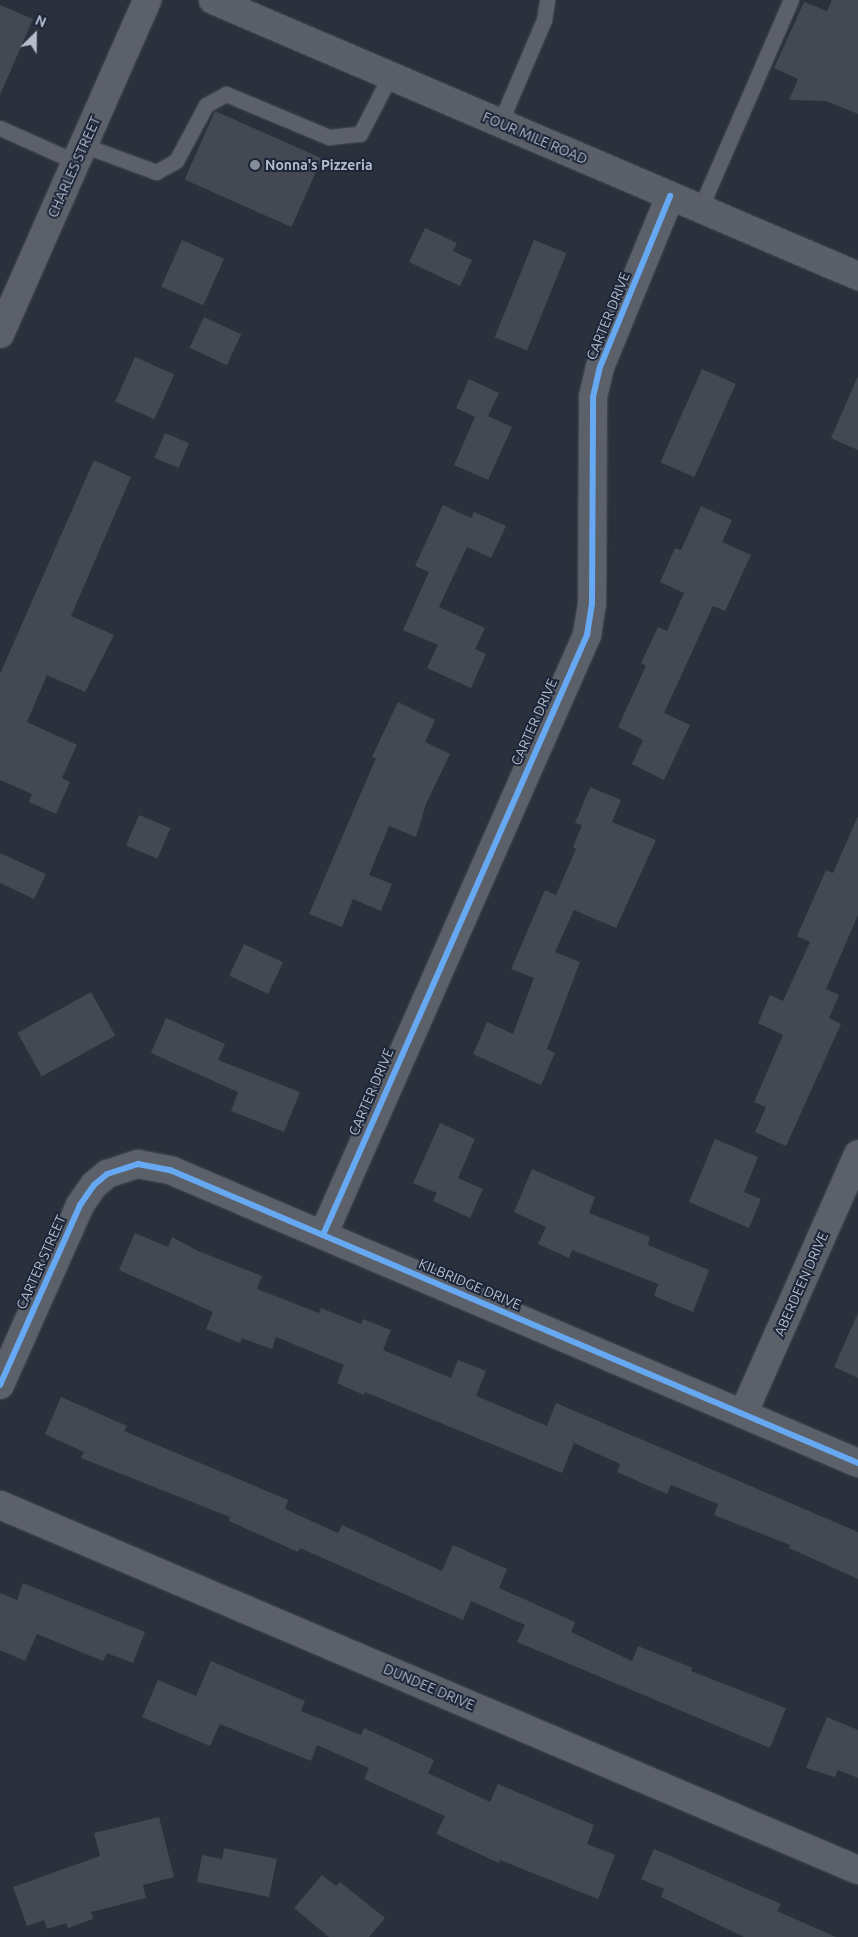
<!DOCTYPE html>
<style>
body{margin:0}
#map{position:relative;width:858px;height:1937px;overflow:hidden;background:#2b313c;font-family:Ubuntu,sans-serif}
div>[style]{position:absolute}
.building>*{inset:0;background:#434852;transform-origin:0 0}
.roads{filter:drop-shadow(0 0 1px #484c54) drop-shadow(0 0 1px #484c54)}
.service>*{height:15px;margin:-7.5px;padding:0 7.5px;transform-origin:7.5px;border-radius:7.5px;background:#5c6069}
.minor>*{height:28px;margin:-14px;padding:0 14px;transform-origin:14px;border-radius:14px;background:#5c6069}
.secondary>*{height:28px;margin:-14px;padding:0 14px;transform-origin:14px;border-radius:14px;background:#5a5f68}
.cycleway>*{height:6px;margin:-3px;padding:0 3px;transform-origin:3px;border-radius:3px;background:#66a8f1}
.dots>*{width:14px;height:14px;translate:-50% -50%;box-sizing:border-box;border:2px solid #1d2639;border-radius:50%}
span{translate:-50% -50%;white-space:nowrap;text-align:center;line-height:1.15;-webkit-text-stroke:4px #1d2639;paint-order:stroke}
.street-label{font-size:14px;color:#b5bdcd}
.poi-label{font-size:14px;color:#b5bdcd;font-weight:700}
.left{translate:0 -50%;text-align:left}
.north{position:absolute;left:10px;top:10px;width:50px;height:50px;-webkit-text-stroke:4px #1d2639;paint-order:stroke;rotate:23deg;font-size:14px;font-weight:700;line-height:20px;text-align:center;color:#b5bdcd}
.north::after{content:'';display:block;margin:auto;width:18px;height:22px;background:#b5bdcd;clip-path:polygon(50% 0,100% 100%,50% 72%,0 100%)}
</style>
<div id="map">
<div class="building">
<div style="clip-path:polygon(832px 0,858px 0,858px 114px,826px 101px,789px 100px,798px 79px,774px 68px,804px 2px,827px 11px)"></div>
<div style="clip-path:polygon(0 5px,33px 19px,0 95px)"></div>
<div style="left:215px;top:111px;width:117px;height:75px;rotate:24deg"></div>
<div style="clip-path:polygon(425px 228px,457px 243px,453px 251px,472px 260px,460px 286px,409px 262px)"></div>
<div style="left:182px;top:240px;width:46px;height:51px;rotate:24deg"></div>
<div style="left:534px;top:240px;width:35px;height:105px;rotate:22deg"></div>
<div style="left:204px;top:317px;width:41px;height:34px;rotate:25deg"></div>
<div style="left:135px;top:357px;width:43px;height:49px;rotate:24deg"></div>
<div style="left:702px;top:369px;width:37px;height:102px;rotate:24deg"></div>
<div style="clip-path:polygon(858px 376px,858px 450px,831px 438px)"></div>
<div style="clip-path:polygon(469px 379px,499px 393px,488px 416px,512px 427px,488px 480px,454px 465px,475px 417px,456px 408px)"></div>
<div style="left:165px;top:433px;width:26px;height:27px;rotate:23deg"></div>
<div style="clip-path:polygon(94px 460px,131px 477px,71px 616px,114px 635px,85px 692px,47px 675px,27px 722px,77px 745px,62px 778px,70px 782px,56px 814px,29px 802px,32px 794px,0 780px,0 674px)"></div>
<div style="clip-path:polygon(443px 505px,471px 518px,474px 512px,506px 526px,491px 558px,467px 547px,439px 607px,485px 628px,475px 649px,486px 654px,471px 688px,427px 668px,438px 645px,403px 630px,429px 572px,415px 566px)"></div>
<div style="clip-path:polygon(701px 506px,732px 520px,722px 542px,751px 555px,725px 611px,713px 606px,664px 713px,690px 725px,664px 780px,632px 764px,643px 740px,618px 727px,646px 666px,641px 663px,658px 627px,667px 631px,684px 593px,660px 582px,675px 548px,681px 550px)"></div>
<div style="clip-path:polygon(398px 702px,435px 720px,425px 742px,450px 754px,426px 804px,416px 837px,389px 826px,369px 875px,392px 884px,381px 911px,353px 899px,342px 927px,309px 914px,376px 758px,372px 757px)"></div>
<div style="clip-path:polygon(590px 787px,621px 800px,612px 822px,656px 840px,616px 928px,574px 910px,555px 952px,580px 962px,547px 1049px,555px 1053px,541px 1085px,473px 1054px,487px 1022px,513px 1034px,534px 978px,511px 969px,545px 890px,556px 895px,576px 849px,573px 847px,582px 825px,575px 823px)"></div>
<div style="left:139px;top:815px;width:34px;height:33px;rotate:23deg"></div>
<div style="clip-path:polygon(858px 816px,858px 915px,826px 989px,839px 995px,829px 1018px,841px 1024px,786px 1146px,755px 1132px,766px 1107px,754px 1102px,783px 1035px,758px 1023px,770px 995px,783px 1001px,810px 942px,797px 936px,826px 870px,833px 873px)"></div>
<div style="clip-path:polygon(0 853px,46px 874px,34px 899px,0 883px)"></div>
<div style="left:244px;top:944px;width:43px;height:35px;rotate:25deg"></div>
<div style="left:91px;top:992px;width:50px;height:84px;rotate:61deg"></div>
<div style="clip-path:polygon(166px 1018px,225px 1044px,218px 1060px,300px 1092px,284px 1132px,231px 1111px,238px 1092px,151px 1053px)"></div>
<div style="clip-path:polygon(440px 1123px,475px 1139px,458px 1178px,483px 1189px,470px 1218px,433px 1201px,437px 1193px,413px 1183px)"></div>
<div style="clip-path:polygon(715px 1139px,758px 1157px,744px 1192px,761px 1199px,749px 1228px,689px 1202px)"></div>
<div style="clip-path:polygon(532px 1169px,595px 1197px,589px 1213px,650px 1237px,648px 1245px,709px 1270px,693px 1312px,654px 1296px,658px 1284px,572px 1250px,569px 1258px,538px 1244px,546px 1227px,514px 1212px)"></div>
<div style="clip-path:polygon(135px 1233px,168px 1247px,172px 1237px,198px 1251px,262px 1276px,257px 1289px,319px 1313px,321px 1308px,361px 1324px,363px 1319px,391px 1330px,383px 1350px,451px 1378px,458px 1360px,486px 1371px,476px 1396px,547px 1426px,556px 1403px,858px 1532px,858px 1579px,789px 1548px,790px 1545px,714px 1515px,718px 1504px,671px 1485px,667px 1494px,617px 1472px,620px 1464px,574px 1443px,562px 1473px,365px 1392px,364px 1395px,337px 1383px,344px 1365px,276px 1337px,272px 1349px,242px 1338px,240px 1343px,206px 1329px,213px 1312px,119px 1270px)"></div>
<div style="clip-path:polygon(858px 1313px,858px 1378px,834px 1367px)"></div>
<div style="clip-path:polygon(61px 1397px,127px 1426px,124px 1431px,288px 1500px,285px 1509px,338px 1533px,342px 1525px,442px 1571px,453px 1545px,507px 1569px,499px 1588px,575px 1622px,571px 1632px,632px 1661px,638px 1646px,693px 1668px,691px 1671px,786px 1708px,770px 1748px,517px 1642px,525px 1625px,471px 1601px,463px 1620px,300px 1548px,298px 1552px,229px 1521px,230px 1517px,81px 1458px,84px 1452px,45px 1434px)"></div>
<div style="clip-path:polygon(23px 1583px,145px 1632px,133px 1663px,107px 1653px,103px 1661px,37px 1634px,25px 1661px,0 1650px,0 1593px,17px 1600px)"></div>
<div style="clip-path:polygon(211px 1661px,305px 1701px,301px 1711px,361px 1735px,364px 1728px,434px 1760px,428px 1773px,490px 1802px,498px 1784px,594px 1825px,587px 1844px,615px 1855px,598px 1899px,500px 1860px,499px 1863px,436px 1834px,445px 1816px,364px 1779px,369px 1768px,317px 1745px,311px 1761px,220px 1724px,210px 1746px,142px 1717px,158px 1680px,196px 1696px)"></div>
<div style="clip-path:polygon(827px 1717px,858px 1730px,858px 1778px,838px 1770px,835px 1777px,806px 1768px)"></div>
<div style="clip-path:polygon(159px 1817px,174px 1877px,143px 1885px,146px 1898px,91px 1912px,93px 1919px,68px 1928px,66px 1923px,47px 1929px,44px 1920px,27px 1926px,13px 1887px,100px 1856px,94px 1833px)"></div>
<div style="clip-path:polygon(224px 1848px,277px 1859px,269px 1897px,197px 1882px,202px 1855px,222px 1859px)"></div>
<div style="clip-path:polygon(654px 1849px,781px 1904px,777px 1911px,836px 1937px,744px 1937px,661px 1897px,664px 1889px,641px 1879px)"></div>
<div style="clip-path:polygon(322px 1875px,336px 1886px,340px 1882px,385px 1918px,369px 1937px,329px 1937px,294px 1908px)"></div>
</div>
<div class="roads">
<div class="service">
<div style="left:500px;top:123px;width:112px;rotate:-66.9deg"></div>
<div style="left:544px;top:20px;width:20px;rotate:-81deg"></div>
<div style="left:0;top:128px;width:83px;rotate:24.1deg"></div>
<div style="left:83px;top:145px;width:78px;rotate:20.3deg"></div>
<div style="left:156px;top:172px;width:23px;rotate:-29deg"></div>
<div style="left:176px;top:161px;width:64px;rotate:-61.8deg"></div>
<div style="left:206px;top:105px;width:23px;rotate:-29deg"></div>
<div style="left:226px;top:94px;width:112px;rotate:22.7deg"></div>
<div style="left:329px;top:137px;width:31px;rotate:-6deg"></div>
<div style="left:360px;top:134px;width:65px;rotate:-62.7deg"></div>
<div style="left:700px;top:209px;width:228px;rotate:-66.5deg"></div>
</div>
<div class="minor">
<div style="left:0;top:334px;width:365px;rotate:-66.2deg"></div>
<div style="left:323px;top:1235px;width:656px;rotate:-66.25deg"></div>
<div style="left:587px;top:635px;width:31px;rotate:-81deg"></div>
<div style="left:592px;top:604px;width:207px;rotate:-89.7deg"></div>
<div style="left:593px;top:397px;width:31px;rotate:-77deg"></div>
<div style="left:600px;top:367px;width:185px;rotate:-67.7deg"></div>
<div style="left:0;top:1385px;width:197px;rotate:-66deg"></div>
<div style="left:80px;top:1205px;width:24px;rotate:-55deg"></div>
<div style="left:94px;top:1185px;width:17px;rotate:-40deg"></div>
<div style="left:107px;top:1174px;width:33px;rotate:-18deg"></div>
<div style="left:138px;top:1164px;width:33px;rotate:11deg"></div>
<div style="left:170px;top:1170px;width:748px;rotate:23.07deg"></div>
<div style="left:743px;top:1414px;width:284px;rotate:-66.1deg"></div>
<div style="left:0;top:1505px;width:932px;rotate:23.05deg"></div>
</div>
<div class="secondary">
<div style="left:213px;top:0;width:702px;rotate:23.17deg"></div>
</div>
</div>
<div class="cycleway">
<div style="left:323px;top:1235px;width:656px;rotate:-66.25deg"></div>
<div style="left:587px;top:635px;width:31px;rotate:-81deg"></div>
<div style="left:592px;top:604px;width:207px;rotate:-89.7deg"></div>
<div style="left:593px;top:397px;width:31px;rotate:-77deg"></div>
<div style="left:600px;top:367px;width:185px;rotate:-67.7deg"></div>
<div style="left:0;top:1385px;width:197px;rotate:-66deg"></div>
<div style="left:80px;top:1205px;width:24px;rotate:-55deg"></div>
<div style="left:94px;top:1185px;width:17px;rotate:-40deg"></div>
<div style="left:107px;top:1174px;width:33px;rotate:-18deg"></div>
<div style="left:138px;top:1164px;width:33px;rotate:11deg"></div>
<div style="left:170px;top:1170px;width:748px;rotate:23.07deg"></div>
</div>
<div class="dots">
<div style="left:255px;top:165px;background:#858c9a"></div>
</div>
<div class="street-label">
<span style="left:535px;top:138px;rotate:23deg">FOUR MILE ROAD</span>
<span style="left:74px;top:167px;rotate:-66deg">CHARLES STREET</span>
<span style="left:608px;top:316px;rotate:-68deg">CARTER DRIVE</span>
<span style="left:534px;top:722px;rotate:-66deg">CARTER DRIVE</span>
<span style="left:371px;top:1092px;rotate:-67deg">CARTER DRIVE</span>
<span style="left:41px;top:1262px;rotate:-66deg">CARTER STREET</span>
<span style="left:470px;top:1284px;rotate:23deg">KILBRIDGE DRIVE</span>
<span style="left:801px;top:1284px;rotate:-66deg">ABERDEEN DRIVE</span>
<span style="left:429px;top:1687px;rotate:23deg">DUNDEE DRIVE</span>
</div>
<div class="poi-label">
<span class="left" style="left:265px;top:165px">Nonna's Pizzeria</span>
</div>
<div class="north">N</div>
</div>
